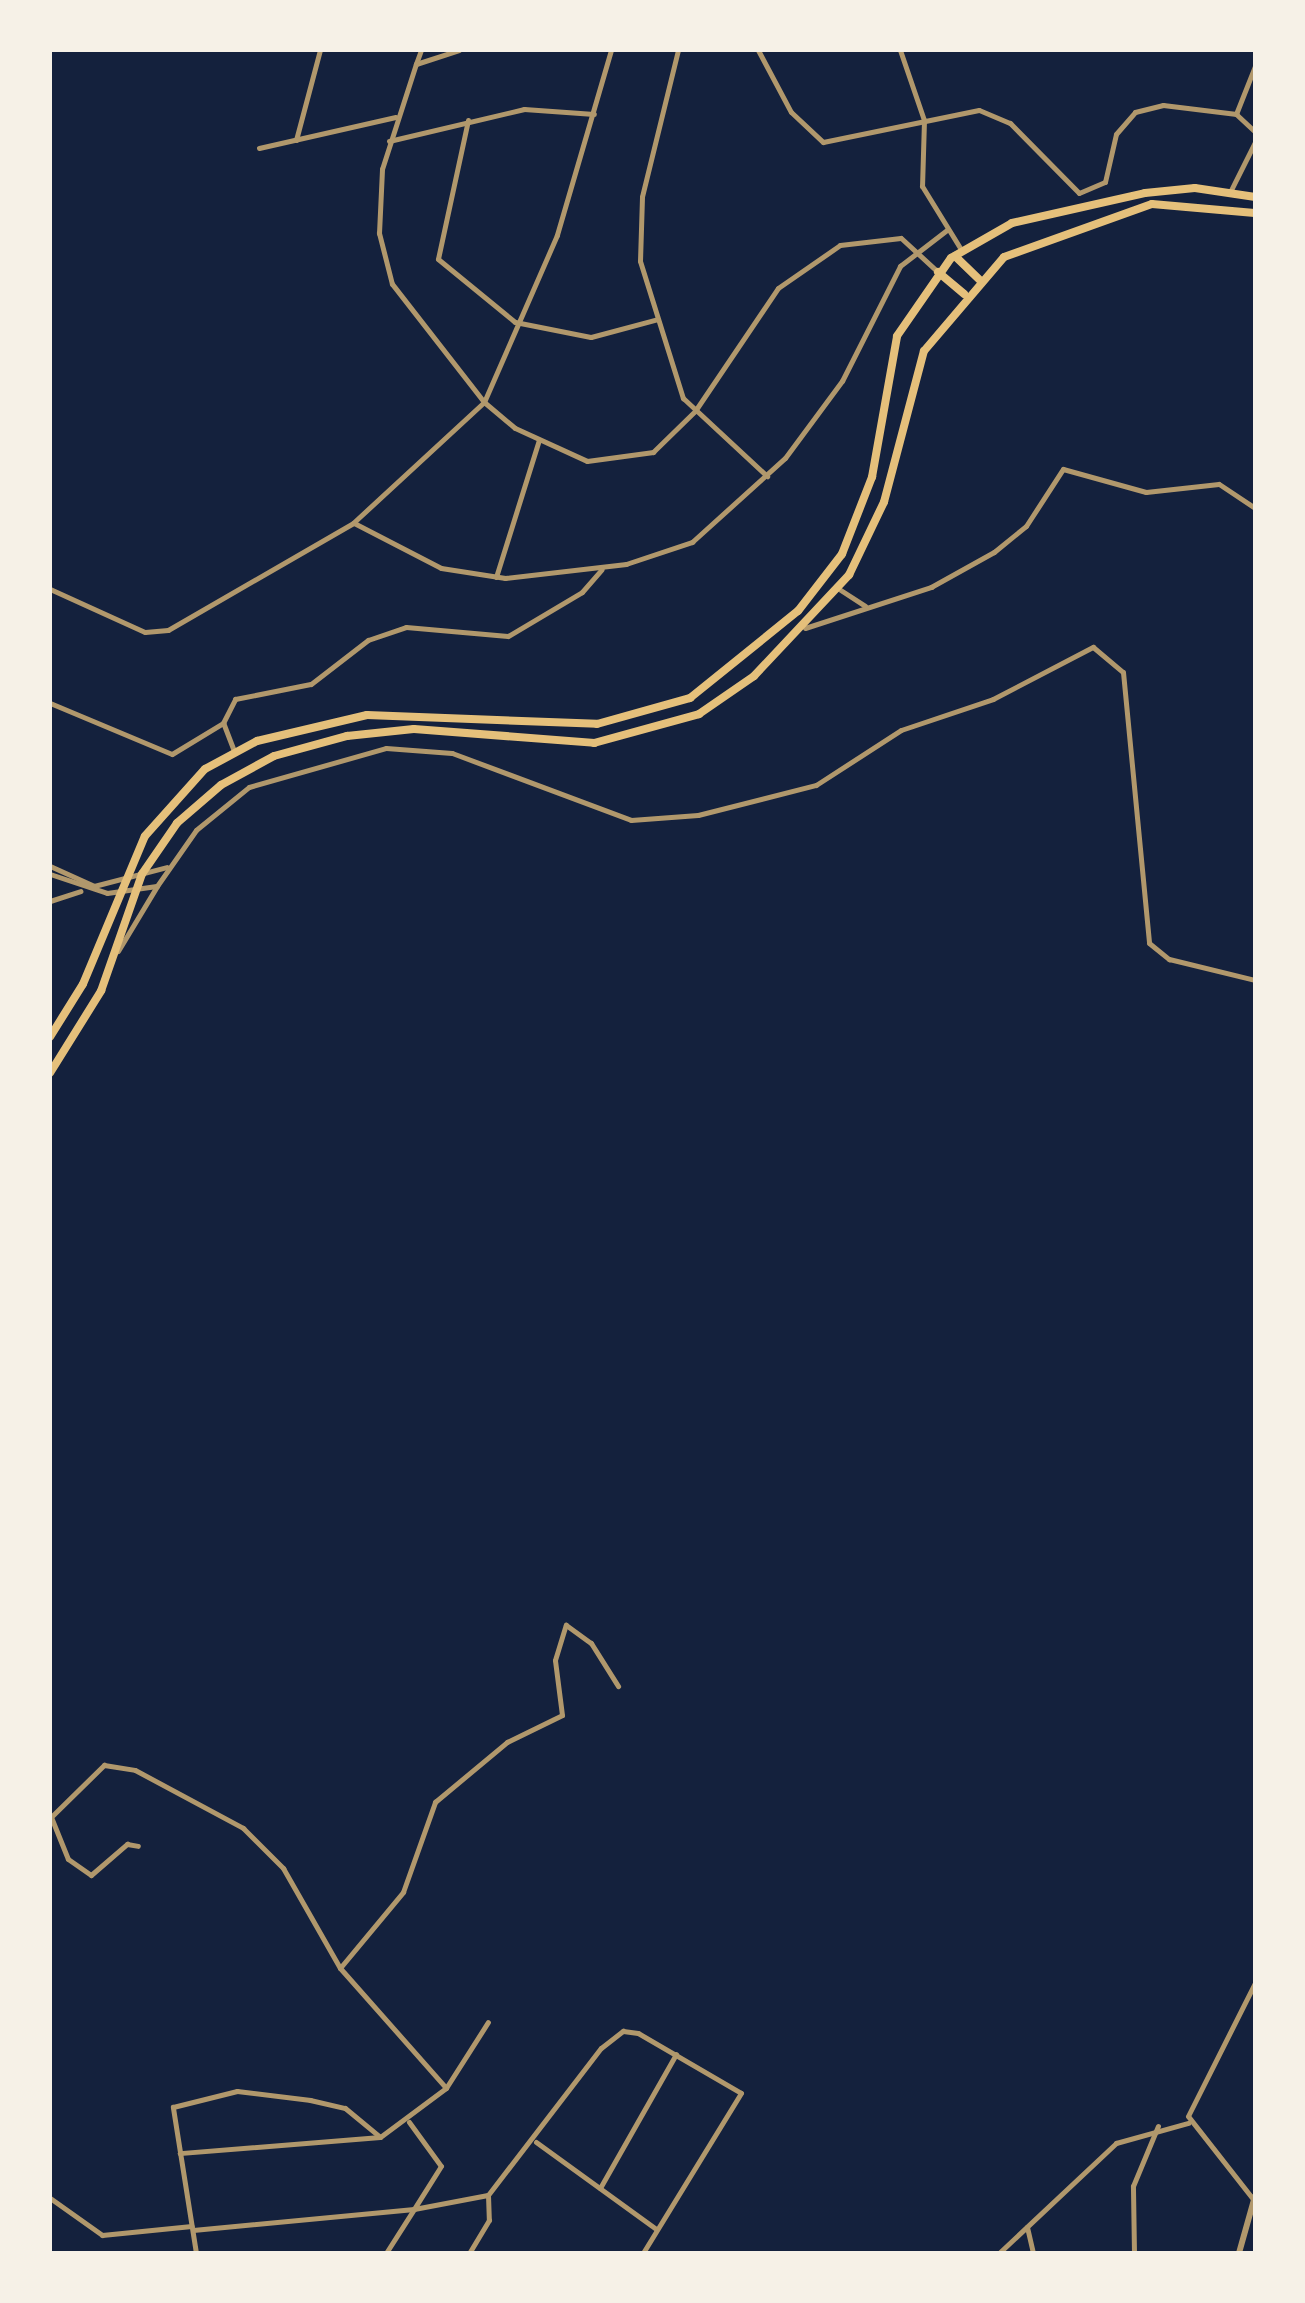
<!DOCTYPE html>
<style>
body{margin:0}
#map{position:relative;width:1305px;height:2303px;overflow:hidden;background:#14213d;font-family:"Fira Sans",sans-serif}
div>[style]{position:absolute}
.minor>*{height:5px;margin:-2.5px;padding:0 2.5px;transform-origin:2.5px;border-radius:2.5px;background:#b1986c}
.tertiary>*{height:6px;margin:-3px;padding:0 3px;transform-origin:3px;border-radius:3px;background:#b1986c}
.primary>*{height:8px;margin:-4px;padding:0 4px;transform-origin:4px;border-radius:4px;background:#e5c07b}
span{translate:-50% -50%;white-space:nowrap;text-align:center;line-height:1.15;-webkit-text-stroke:8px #f6f1e7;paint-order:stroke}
.frame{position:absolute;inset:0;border:52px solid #f6f1e7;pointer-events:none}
</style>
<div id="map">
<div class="minor">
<div style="left:421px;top:50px;width:15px;rotate:110deg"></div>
<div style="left:416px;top:64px;width:45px;rotate:-18deg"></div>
<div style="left:611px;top:50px;width:193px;rotate:106.3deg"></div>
<div style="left:557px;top:235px;width:182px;rotate:113.6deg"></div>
<div style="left:484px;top:402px;width:40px;rotate:40deg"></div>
<div style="left:515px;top:428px;width:79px;rotate:24.6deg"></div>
<div style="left:587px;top:461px;width:67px;rotate:-7.8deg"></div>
<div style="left:653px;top:452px;width:59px;rotate:-44.3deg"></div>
<div style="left:695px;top:411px;width:148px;rotate:-56deg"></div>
<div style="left:778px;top:288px;width:75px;rotate:-34.7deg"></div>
<div style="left:840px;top:245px;width:61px;rotate:-6.5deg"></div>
<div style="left:901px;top:238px;width:50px;rotate:42.6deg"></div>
<div style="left:678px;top:50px;width:151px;rotate:103.8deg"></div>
<div style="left:642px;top:197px;width:64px;rotate:91.8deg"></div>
<div style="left:640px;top:261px;width:144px;rotate:72.6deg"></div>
<div style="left:683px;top:398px;width:115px;rotate:42.9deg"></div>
<div style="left:758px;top:50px;width:70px;rotate:62deg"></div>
<div style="left:791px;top:112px;width:44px;rotate:43.2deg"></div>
<div style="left:823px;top:142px;width:159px;rotate:-11.6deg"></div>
<div style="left:979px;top:110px;width:34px;rotate:23deg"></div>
<div style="left:1010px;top:123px;width:98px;rotate:45.4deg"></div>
<div style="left:1079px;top:193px;width:28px;rotate:-23deg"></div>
<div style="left:1105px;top:182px;width:49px;rotate:-77.1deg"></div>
<div style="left:1116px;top:134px;width:29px;rotate:-49deg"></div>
<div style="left:1135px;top:112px;width:29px;rotate:-14deg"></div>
<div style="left:1163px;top:105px;width:74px;rotate:7deg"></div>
<div style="left:1236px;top:114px;width:52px;rotate:-68.4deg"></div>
<div style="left:900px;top:50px;width:74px;rotate:71.1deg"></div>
<div style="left:924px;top:120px;width:66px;rotate:91.7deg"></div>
<div style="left:922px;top:186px;width:76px;rotate:58.4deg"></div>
<div style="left:1236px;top:114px;width:26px;rotate:43deg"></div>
<div style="left:468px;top:120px;width:142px;rotate:102.2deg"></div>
<div style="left:438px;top:259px;width:99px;rotate:39.3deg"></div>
<div style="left:515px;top:322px;width:77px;rotate:11.2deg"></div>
<div style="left:591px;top:337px;width:69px;rotate:-15deg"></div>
<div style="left:296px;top:140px;width:93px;rotate:-75.1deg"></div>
<div style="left:389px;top:141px;width:139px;rotate:-13.3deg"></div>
<div style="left:524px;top:109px;width:70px;rotate:4.1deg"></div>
<div style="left:259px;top:148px;width:140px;rotate:-12.8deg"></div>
<div style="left:1230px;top:192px;width:56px;rotate:-63.4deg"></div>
<div style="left:354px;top:523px;width:98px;rotate:27.3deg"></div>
<div style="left:441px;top:568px;width:65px;rotate:8.9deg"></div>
<div style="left:505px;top:578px;width:122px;rotate:-6.6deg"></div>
<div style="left:626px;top:564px;width:70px;rotate:-18.4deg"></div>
<div style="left:692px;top:542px;width:125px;rotate:-42.1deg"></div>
<div style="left:785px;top:458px;width:96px;rotate:-53.5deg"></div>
<div style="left:842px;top:381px;width:129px;rotate:-63.2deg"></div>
<div style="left:900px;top:266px;width:59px;rotate:-37.5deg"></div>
<div style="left:496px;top:577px;width:144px;rotate:-72.6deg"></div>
<div style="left:50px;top:589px;width:104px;rotate:24.4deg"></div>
<div style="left:145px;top:632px;width:23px;rotate:-5deg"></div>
<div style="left:168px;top:630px;width:214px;rotate:-30deg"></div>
<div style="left:353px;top:523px;width:178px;rotate:-42.7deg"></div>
<div style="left:484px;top:402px;width:150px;rotate:-127.9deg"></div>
<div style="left:392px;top:284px;width:53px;rotate:-104.3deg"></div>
<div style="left:379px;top:233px;width:64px;rotate:-87.3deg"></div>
<div style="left:382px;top:169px;width:110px;rotate:-72.1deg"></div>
<div style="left:839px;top:589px;width:31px;rotate:33deg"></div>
<div style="left:805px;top:628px;width:133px;rotate:-18deg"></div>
<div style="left:931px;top:587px;width:72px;rotate:-29.1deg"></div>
<div style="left:994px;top:552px;width:41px;rotate:-39.1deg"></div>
<div style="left:1026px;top:526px;width:68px;rotate:-57deg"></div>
<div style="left:1063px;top:469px;width:86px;rotate:15.5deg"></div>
<div style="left:1146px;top:492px;width:73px;rotate:-6.3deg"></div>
<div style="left:1219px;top:484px;width:43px;rotate:33.7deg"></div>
<div style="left:50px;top:703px;width:132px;rotate:22.7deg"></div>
<div style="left:172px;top:754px;width:60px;rotate:-31.3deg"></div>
<div style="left:234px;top:751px;width:30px;rotate:-111deg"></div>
<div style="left:223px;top:723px;width:27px;rotate:-63deg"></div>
<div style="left:235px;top:699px;width:77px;rotate:-11.2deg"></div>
<div style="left:311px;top:684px;width:72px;rotate:-37.7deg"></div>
<div style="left:368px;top:640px;width:40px;rotate:-18.9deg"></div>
<div style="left:406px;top:627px;width:102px;rotate:5deg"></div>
<div style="left:508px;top:636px;width:86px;rotate:-30.7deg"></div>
<div style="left:582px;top:592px;width:30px;rotate:-49deg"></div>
<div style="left:50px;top:866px;width:48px;rotate:24.4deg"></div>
<div style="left:94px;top:886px;width:75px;rotate:-14.6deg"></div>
<div style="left:50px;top:874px;width:60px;rotate:18.4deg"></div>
<div style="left:107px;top:893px;width:50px;rotate:-8deg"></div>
<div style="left:157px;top:886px;width:68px;rotate:-55.1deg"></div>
<div style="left:196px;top:830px;width:68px;rotate:-39.1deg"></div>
<div style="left:249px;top:787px;width:142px;rotate:-15.9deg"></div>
<div style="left:386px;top:748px;width:66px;rotate:4.3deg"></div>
<div style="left:452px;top:753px;width:191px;rotate:20.5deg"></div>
<div style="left:631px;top:820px;width:67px;rotate:-4.3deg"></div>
<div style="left:698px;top:815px;width:122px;rotate:-14.3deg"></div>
<div style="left:816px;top:785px;width:101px;rotate:-32.9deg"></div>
<div style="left:901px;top:730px;width:97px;rotate:-18.6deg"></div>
<div style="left:993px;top:699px;width:113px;rotate:-27.5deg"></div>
<div style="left:1093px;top:647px;width:39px;rotate:40deg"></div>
<div style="left:1123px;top:672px;width:272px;rotate:84.5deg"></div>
<div style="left:1149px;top:943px;width:26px;rotate:39deg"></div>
<div style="left:1169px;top:959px;width:89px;rotate:13.7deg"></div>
<div style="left:50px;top:901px;width:32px;rotate:-18deg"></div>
<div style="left:118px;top:951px;width:76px;rotate:-59deg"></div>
<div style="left:51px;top:1817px;width:45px;rotate:68deg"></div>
<div style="left:68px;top:1859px;width:28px;rotate:35deg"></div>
<div style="left:91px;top:1875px;width:48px;rotate:-40.7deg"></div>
<div style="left:127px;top:1844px;width:11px;rotate:10deg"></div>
<div style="left:50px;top:1818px;width:76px;rotate:-44.5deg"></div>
<div style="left:104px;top:1765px;width:31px;rotate:9deg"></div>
<div style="left:135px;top:1770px;width:123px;rotate:28.2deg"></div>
<div style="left:243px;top:1828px;width:57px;rotate:45deg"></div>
<div style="left:283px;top:1868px;width:115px;rotate:60.3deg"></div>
<div style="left:340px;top:1968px;width:160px;rotate:48.5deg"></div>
<div style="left:446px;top:2088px;width:82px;rotate:143.4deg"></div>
<div style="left:380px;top:2137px;width:201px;rotate:175.4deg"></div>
<div style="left:340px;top:1968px;width:99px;rotate:-50.3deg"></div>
<div style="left:403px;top:1892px;width:96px;rotate:-70.4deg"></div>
<div style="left:435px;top:1802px;width:94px;rotate:-39.8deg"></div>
<div style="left:507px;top:1742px;width:61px;rotate:-26.1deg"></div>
<div style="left:562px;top:1715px;width:55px;rotate:-97.3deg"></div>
<div style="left:555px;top:1660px;width:37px;rotate:-73deg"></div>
<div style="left:566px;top:1625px;width:31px;rotate:36deg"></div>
<div style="left:591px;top:1643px;width:51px;rotate:57.9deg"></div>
<div style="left:446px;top:2088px;width:78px;rotate:-57.5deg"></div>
<div style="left:409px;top:2122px;width:54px;rotate:54deg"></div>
<div style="left:441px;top:2166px;width:51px;rotate:122.1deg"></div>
<div style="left:414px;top:2209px;width:75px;rotate:-10.7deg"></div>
<div style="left:488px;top:2195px;width:25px;rotate:88deg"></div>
<div style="left:489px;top:2220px;width:39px;rotate:121deg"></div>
<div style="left:536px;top:2142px;width:147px;rotate:35.9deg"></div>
<div style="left:600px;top:2188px;width:154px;rotate:-60.4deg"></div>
<div style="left:488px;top:2195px;width:185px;rotate:-52.5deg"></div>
<div style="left:601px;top:2048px;width:28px;rotate:-38deg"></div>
<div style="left:623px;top:2031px;width:15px;rotate:8deg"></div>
<div style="left:638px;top:2033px;width:119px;rotate:30.2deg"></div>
<div style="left:741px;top:2093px;width:188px;rotate:121.5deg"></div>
<div style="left:50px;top:2198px;width:64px;rotate:35.4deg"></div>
<div style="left:102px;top:2235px;width:90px;rotate:-5.7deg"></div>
<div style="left:1253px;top:2199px;width:105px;rotate:-128.1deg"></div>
<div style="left:1188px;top:2116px;width:149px;rotate:-63.3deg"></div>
<div style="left:1027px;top:2227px;width:27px;rotate:77deg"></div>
<div style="left:193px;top:2230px;width:222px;rotate:-5.4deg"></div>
<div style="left:196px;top:2253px;width:148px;rotate:-99deg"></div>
<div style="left:173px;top:2107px;width:66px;rotate:-14deg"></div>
<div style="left:237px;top:2091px;width:74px;rotate:7deg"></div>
<div style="left:310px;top:2100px;width:36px;rotate:13deg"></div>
<div style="left:345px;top:2108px;width:45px;rotate:39.6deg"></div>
<div style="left:386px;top:2253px;width:52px;rotate:-57.5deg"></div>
<div style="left:999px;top:2253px;width:161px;rotate:-43.2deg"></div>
<div style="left:1116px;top:2143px;width:75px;rotate:-15.5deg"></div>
<div style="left:1134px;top:2253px;width:67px;rotate:-90.9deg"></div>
<div style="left:1133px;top:2186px;width:65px;rotate:-67.4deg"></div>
</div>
<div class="tertiary">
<div style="left:1239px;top:2253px;width:59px;rotate:-74.3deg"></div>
</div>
<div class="primary">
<div style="left:955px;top:256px;width:35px;rotate:44deg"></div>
<div style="left:938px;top:272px;width:34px;rotate:40deg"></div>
<div style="left:50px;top:1037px;width:62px;rotate:-58.1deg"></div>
<div style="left:83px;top:984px;width:160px;rotate:-67.3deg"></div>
<div style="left:145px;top:836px;width:90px;rotate:-48.2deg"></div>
<div style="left:205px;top:769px;width:59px;rotate:-28.3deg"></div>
<div style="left:257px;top:741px;width:113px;rotate:-13.3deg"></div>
<div style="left:367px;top:715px;width:230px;rotate:2.2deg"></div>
<div style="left:597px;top:724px;width:97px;rotate:-15.6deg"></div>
<div style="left:690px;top:698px;width:139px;rotate:-38.9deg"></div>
<div style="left:798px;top:611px;width:72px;rotate:-52.3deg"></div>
<div style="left:842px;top:554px;width:83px;rotate:-68.7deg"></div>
<div style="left:872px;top:477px;width:143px;rotate:-79.9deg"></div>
<div style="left:897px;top:336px;width:95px;rotate:-55.3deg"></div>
<div style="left:951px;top:258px;width:70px;rotate:-29.8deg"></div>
<div style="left:1012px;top:223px;width:136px;rotate:-12.7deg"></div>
<div style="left:1145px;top:193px;width:50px;rotate:-5.7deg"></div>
<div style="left:1195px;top:188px;width:61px;rotate:8.5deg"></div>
<div style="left:50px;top:1073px;width:97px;rotate:-58.1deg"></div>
<div style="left:101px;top:991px;width:124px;rotate:-70.7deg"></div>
<div style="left:142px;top:874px;width:62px;rotate:-55.5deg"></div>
<div style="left:177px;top:823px;width:58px;rotate:-40.8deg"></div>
<div style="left:221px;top:785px;width:60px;rotate:-28.7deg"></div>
<div style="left:274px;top:756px;width:76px;rotate:-15.3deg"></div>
<div style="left:347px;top:736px;width:67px;rotate:-6deg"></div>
<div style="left:414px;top:729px;width:181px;rotate:4.4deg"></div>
<div style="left:594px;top:743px;width:109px;rotate:-15.4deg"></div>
<div style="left:699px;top:714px;width:67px;rotate:-34.6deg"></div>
<div style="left:754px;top:676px;width:139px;rotate:-46.8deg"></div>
<div style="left:849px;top:575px;width:81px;rotate:-64.4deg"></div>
<div style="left:884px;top:502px;width:156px;rotate:-75.2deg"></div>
<div style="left:924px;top:351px;width:123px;rotate:-49.6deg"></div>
<div style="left:1004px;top:257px;width:157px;rotate:-19.7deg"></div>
<div style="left:1152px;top:204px;width:103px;rotate:5deg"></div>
</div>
<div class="frame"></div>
</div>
